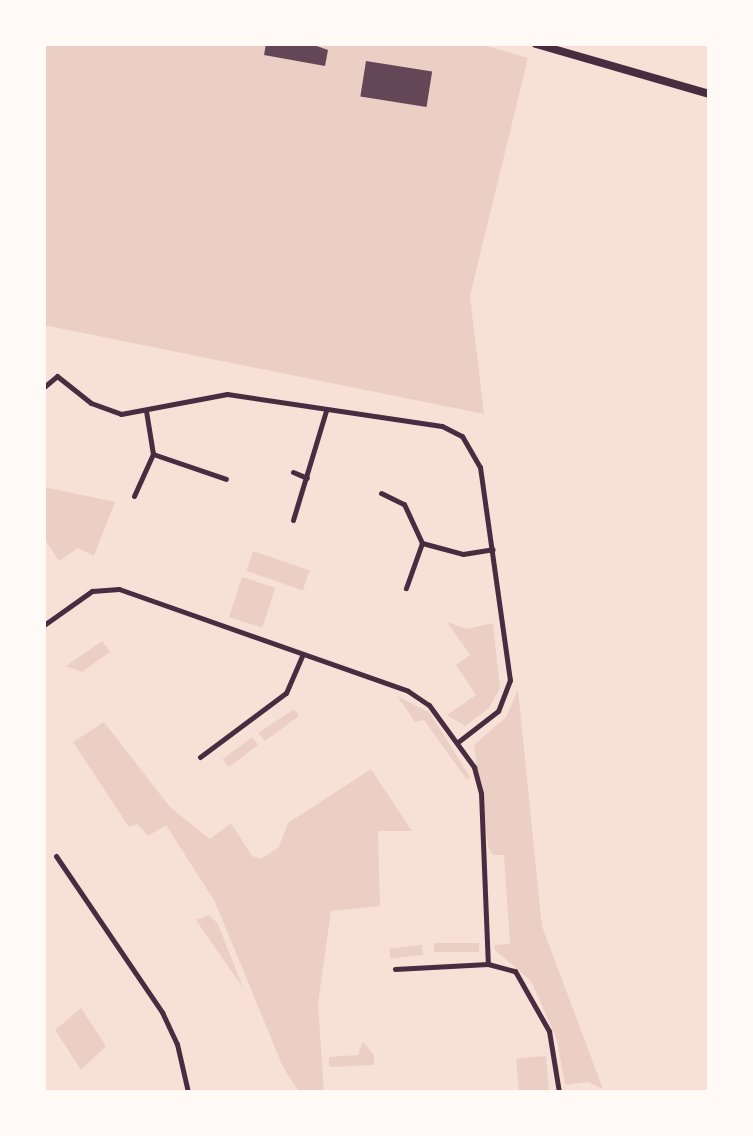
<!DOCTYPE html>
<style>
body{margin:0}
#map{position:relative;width:753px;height:1136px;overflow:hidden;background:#f7e1d7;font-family:Montserrat,sans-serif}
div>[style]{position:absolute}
.green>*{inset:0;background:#ebcfc5;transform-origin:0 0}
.building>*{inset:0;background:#644757;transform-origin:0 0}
.service>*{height:3px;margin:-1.5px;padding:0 1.5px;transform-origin:1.5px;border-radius:1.5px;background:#4a2c40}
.minor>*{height:5px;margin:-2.5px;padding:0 2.5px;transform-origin:2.5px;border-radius:2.5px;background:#4a2c40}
.primary>*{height:8px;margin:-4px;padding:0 4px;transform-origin:4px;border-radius:4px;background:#4a2c40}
span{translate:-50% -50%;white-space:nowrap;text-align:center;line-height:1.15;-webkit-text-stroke:6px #fffaf5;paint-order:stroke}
.frame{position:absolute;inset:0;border:46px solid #fffaf5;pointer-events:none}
</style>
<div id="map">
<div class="green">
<div style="clip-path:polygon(44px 44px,480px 44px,528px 58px,470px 296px,484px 414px,44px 325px)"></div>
<div style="clip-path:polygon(44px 487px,115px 502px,94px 556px,78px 548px,59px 561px,44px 538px)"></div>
<div style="left:253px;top:551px;width:60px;height:21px;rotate:19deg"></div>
<div style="left:242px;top:577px;width:35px;height:42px;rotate:18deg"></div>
<div style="clip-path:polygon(447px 622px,467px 629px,493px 623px,500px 688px,489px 708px,465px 726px,447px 715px,476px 695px,456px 665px,470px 655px)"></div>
<div style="clip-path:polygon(102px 641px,110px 652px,82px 672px,66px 666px)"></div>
<div style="clip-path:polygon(518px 690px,542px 926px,603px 1089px,588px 1082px,565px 1085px,557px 1040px,531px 981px,495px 950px,494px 945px,510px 944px,504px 855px,493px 855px,488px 847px,474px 745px,506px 717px)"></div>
<div style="clip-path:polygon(397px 696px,430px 713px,470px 777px,467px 780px,424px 720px,415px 722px)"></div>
<div style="clip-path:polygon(294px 709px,299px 716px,265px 741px,258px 733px)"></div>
<div style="clip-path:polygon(104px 722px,170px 807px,210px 839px,231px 823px,252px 856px,261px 859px,279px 847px,288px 823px,371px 769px,412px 831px,378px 831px,380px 906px,331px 911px,318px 1004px,324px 1092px,299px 1092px,283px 1067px,215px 902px,166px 825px,148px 836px,137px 824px,129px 827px,73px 742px)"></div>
<div style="left:252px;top:737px;width:10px;height:37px;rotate:53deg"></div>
<div style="clip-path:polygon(209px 915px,218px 924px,243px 988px,196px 920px)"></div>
<div style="left:479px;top:943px;width:9px;height:45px;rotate:90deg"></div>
<div style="left:422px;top:945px;width:10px;height:33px;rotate:84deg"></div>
<div style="clip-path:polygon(81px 1008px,106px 1046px,81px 1070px,55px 1030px)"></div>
<div style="clip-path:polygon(363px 1042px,374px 1055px,374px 1065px,329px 1067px,329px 1057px,358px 1055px)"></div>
<div style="left:546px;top:1056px;width:36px;height:30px;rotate:85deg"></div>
</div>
<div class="building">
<div style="clip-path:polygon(266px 44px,311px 44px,328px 50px,325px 66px,264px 55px)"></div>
<div style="left:366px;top:61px;width:67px;height:36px;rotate:9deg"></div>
</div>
<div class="service">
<div style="left:565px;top:1092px;width:31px"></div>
</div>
<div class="minor">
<div style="left:44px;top:387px;width:17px;rotate:-40deg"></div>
<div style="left:57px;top:376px;width:43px;rotate:38.5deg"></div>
<div style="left:91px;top:403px;width:32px;rotate:20deg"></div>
<div style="left:121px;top:414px;width:108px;rotate:-10.7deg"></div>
<div style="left:227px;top:394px;width:217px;rotate:8.5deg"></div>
<div style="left:442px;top:426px;width:22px;rotate:27deg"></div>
<div style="left:462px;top:436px;width:36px;rotate:60deg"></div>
<div style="left:480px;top:467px;width:215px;rotate:82deg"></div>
<div style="left:510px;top:680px;width:33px;rotate:111deg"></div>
<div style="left:498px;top:711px;width:49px;rotate:142.4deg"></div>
<div style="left:153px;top:454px;width:77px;rotate:18.9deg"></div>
<div style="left:293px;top:472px;width:15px;rotate:23deg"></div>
<div style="left:381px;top:493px;width:25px;rotate:26deg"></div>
<div style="left:404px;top:504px;width:43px;rotate:65.2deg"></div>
<div style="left:422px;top:543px;width:48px;rotate:109.6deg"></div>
<div style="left:134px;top:496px;width:46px;rotate:-65.7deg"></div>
<div style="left:153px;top:454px;width:44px;rotate:-99.2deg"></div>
<div style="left:293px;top:520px;width:114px;rotate:-73.2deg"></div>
<div style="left:422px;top:543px;width:42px;rotate:15deg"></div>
<div style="left:463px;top:554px;width:30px;rotate:-9deg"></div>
<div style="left:44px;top:625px;width:59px;rotate:-35.3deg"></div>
<div style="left:92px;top:591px;width:27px;rotate:-4deg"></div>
<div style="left:119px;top:589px;width:306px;rotate:19.4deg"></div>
<div style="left:408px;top:691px;width:25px;rotate:34deg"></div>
<div style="left:429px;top:705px;width:77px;rotate:54deg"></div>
<div style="left:474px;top:767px;width:27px;rotate:75deg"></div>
<div style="left:481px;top:793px;width:171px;rotate:87.7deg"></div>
<div style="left:200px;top:757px;width:107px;rotate:-36.7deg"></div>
<div style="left:286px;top:693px;width:40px;rotate:-66.6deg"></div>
<div style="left:56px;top:856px;width:189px;rotate:55.8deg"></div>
<div style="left:162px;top:1012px;width:35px;rotate:65deg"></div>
<div style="left:177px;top:1044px;width:49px;rotate:77.1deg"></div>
<div style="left:395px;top:969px;width:93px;rotate:-3.1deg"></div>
<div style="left:488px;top:964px;width:28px;rotate:15deg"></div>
<div style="left:515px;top:971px;width:69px;rotate:60.5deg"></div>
<div style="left:549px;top:1031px;width:62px;rotate:80.7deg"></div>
</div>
<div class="primary">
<div style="left:536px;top:44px;width:180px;rotate:16.1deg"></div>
</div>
<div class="frame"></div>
</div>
